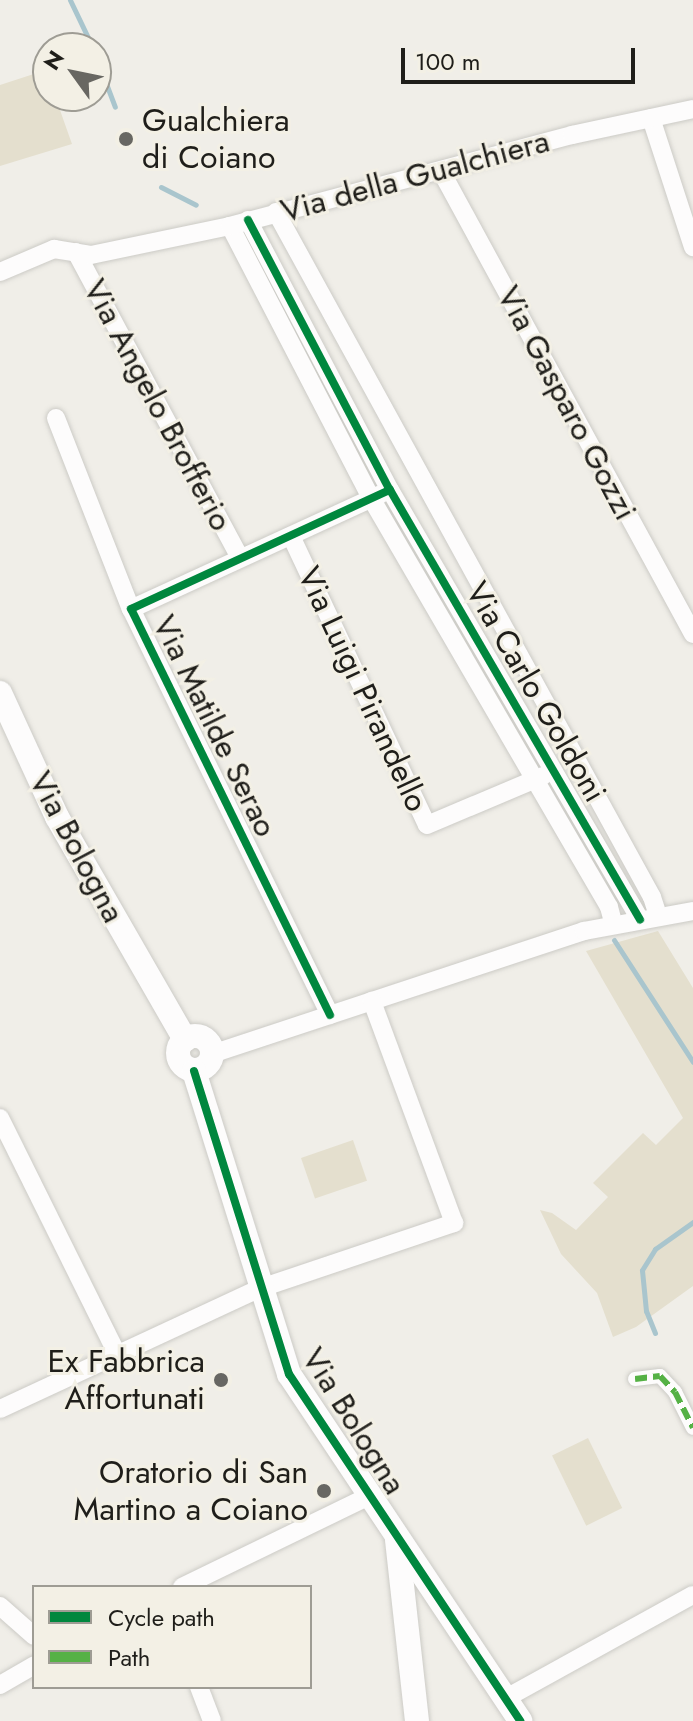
<!DOCTYPE html>
<style>
body{margin:0}
#map{position:relative;width:693px;height:1721px;overflow:hidden;background:#f0eee8;font-family:Jost,sans-serif}
div>[style]{position:absolute}
.green>*{inset:0;background:#e4dfce;transform-origin:0 0}
.stream>*{height:5px;margin:-2.5px;padding:0 2.5px;transform-origin:2.5px;border-radius:2.5px;background:#a9c5cd}
.roads{filter:drop-shadow(0 0 2px #cccbc6) drop-shadow(0 0 2px #cccbc6)}
.pedestrian>*{height:14px;margin:-7px;padding:0 7px;transform-origin:7px;border-radius:7px;background:#fdfcfc}
.minor>*{height:18px;margin:-9px;padding:0 9px;transform-origin:9px;border-radius:9px;background:#fdfcfc}
.tertiary>*{height:24px;margin:-12px;padding:0 12px;transform-origin:12px;border-radius:12px;background:#fdfcfc}
.tertiary>.ring{margin:-12px;padding:0;box-sizing:content-box;background:none;border:24px solid #fdfcfc;border-radius:50%}
.quiet>*{height:6px;margin-top:-3px;transform-origin:0;background:repeating-linear-gradient(90deg,#55b145 0 12px,transparent 0 18px)}
.cycleway>*{height:8px;margin:-4px;padding:0 4px;transform-origin:4px;border-radius:4px;background:#00873e}
.dots>*{width:22px;height:22px;translate:-50% -50%;box-sizing:border-box;border:4px solid #f3f0e5;border-radius:50%}
span{translate:-50% -50%;white-space:nowrap;text-align:center;line-height:1.15;-webkit-text-stroke:6px #f3f0e5;paint-order:stroke}
.poi-label{font-size:32px;color:#1f1e1a}
.left{translate:0 -50%;text-align:left}
.right{translate:-100% -50%;text-align:right}
.street-label{font-size:32px;color:#1f1e1a}
.legend{position:absolute;left:32px;top:1585px;width:280px;height:104px;box-sizing:border-box;background:#f3f0e5;border:2px solid #9e9c94;margin:0;padding:10px 14px;list-style:none;font-size:24px;color:#1f1e1a}
.legend li{display:flex;align-items:center;gap:16px;height:40px}
.legend b{width:40px;border:2px solid #9e9c94}
.north{position:absolute;left:32px;top:32px;width:80px;height:80px;box-sizing:border-box;background:#f3f0e5;border:2px solid #9e9c94;border-radius:50%;rotate:303deg;font-size:22px;font-weight:700;line-height:32px;text-align:center;color:#1f1e1a}
.north::after{content:'';display:block;margin:auto;width:28px;height:36px;background:#686762;clip-path:polygon(50% 0,100% 100%,50% 72%,0 100%)}
.scale{position:absolute;left:401px;top:48px;width:234px;height:36px;box-sizing:border-box;border:4px solid #1f1e1a;border-top:0;padding-left:10px;font-size:24px;line-height:28px;white-space:nowrap;color:#1f1e1a;-webkit-text-stroke:6px #f3f0e5;paint-order:stroke}
</style>
<div id="map">
<div class="green">
<div style="clip-path:polygon(46px 70px,48px 96px,55px 96px,72px 144px,0 166px,0 85px)"></div>
<div style="clip-path:polygon(658px 931px,693px 988px,693px 1286px,636px 1327px,613px 1337px,597px 1293px,561px 1254px,540px 1210px,552px 1213px,576px 1230px,608px 1197px,593px 1183px,643px 1133px,656px 1145px,683px 1118px,586px 951px)"></div>
<div style="left:353px;top:1140px;width:43px;height:55px;rotate:71deg"></div>
<div style="left:588px;top:1438px;width:78px;height:40px;rotate:64deg"></div>
</div>
<div class="stream">
<div style="left:70px;top:0;width:53px;rotate:64.4deg"></div>
<div style="left:96px;top:57px;width:53px;rotate:69.2deg"></div>
<div style="left:161px;top:187px;width:39px;rotate:27deg"></div>
<div style="left:614px;top:940px;width:145px;rotate:57.1deg"></div>
<div style="left:655px;top:1333px;width:24px;rotate:-112deg"></div>
<div style="left:646px;top:1311px;width:41px;rotate:-95.6deg"></div>
<div style="left:642px;top:1270px;width:25px;rotate:-58deg"></div>
<div style="left:655px;top:1249px;width:47px;rotate:-35.4deg"></div>
</div>
<div class="roads">
<div class="pedestrian">
<div style="left:635px;top:1379px;width:25px;rotate:-7deg"></div>
<div style="left:660px;top:1376px;width:22px;rotate:47deg"></div>
<div style="left:675px;top:1392px;width:40px;rotate:63.4deg"></div>
</div>
<div class="minor">
<div style="left:651px;top:118px;width:136px;rotate:72deg"></div>
<div style="left:441px;top:171px;width:527px;rotate:61.44deg"></div>
<div style="left:276px;top:212px;width:781px;rotate:61.24deg"></div>
<div style="left:652px;top:897px;width:20px;rotate:72deg"></div>
<div style="left:248px;top:220px;width:305px;rotate:62.3deg"></div>
<div style="left:390px;top:490px;width:497px;rotate:59.8deg"></div>
<div style="left:230px;top:226px;width:306px;rotate:62.6deg"></div>
<div style="left:371px;top:498px;width:473px;rotate:59.8deg"></div>
<div style="left:609px;top:907px;width:16px;rotate:75deg"></div>
<div style="left:76px;top:252px;width:347px;rotate:61.8deg"></div>
<div style="left:0;top:272px;width:59px;rotate:-23.1deg"></div>
<div style="left:54px;top:249px;width:37px;rotate:9deg"></div>
<div style="left:91px;top:255px;width:142px;rotate:-11.8deg"></div>
<div style="left:230px;top:226px;width:354px;rotate:-14.9deg"></div>
<div style="left:572px;top:135px;width:124px;rotate:-12.1deg"></div>
<div style="left:56px;top:418px;width:205px;rotate:68.6deg"></div>
<div style="left:291px;top:536px;width:319px;rotate:64.8deg"></div>
<div style="left:427px;top:825px;width:126px;rotate:-22.9deg"></div>
<div style="left:330px;top:1015px;width:452px;rotate:-116.1deg"></div>
<div style="left:131px;top:609px;width:275px;rotate:-24.7deg"></div>
<div style="left:212px;top:1054px;width:392px;rotate:-18.3deg"></div>
<div style="left:584px;top:931px;width:111px;rotate:-10.4deg"></div>
<div style="left:0;top:1118px;width:263px;rotate:63.6deg"></div>
<div style="left:0;top:1409px;width:288px;rotate:-24.9deg"></div>
<div style="left:261px;top:1288px;width:204px;rotate:-18.6deg"></div>
<div style="left:454px;top:1223px;width:237px;rotate:-110.3deg"></div>
<div style="left:182px;top:1587px;width:208px;rotate:-25.9deg"></div>
<div style="left:0;top:1606px;width:45px;rotate:41.4deg"></div>
<div style="left:0;top:1685px;width:39px;rotate:-30deg"></div>
<div style="left:199px;top:1687px;width:36px;rotate:69deg"></div>
<div style="left:508px;top:1697px;width:211px;rotate:-28.9deg"></div>
</div>
<div class="tertiary">
<div style="left:0;top:693px;width:136px;rotate:65.3deg"></div>
<div style="left:57px;top:817px;width:257px;rotate:60.1deg"></div>
<div class="ring" style="left:178px;top:1036px;width:10px;height:10px"></div>
<div style="left:194px;top:1071px;width:318px;rotate:72.6deg"></div>
<div style="left:289px;top:1374px;width:417px;rotate:56.3deg"></div>
<div style="left:397px;top:1540px;width:182px;rotate:83.7deg"></div>
</div>
</div>
<div class="quiet">
<div style="left:635px;top:1379px;width:25px;rotate:-7deg"></div>
<div style="left:660px;top:1376px;width:22px;rotate:47deg"></div>
<div style="left:675px;top:1392px;width:40px;rotate:63.4deg"></div>
</div>
<div class="cycleway">
<div style="left:248px;top:220px;width:305px;rotate:62.3deg"></div>
<div style="left:390px;top:490px;width:497px;rotate:59.8deg"></div>
<div style="left:330px;top:1015px;width:452px;rotate:-116.1deg"></div>
<div style="left:131px;top:609px;width:285px;rotate:-24.7deg"></div>
<div style="left:194px;top:1071px;width:318px;rotate:72.6deg"></div>
<div style="left:289px;top:1374px;width:417px;rotate:56.3deg"></div>
</div>
<div class="dots">
<div style="left:126px;top:139px;background:#686762"></div>
<div style="left:221px;top:1380px;background:#686762"></div>
<div style="left:324px;top:1491px;background:#686762"></div>
</div>
<div class="poi-label">
<span class="left" style="left:142px;top:139px">Gualchiera<br>di Coiano</span>
<span class="right" style="left:205px;top:1380px">Ex Fabbrica<br>Affortunati</span>
<span class="right" style="left:308px;top:1491px">Oratorio di San<br>Martino a Coiano</span>
</div>
<div class="street-label">
<span style="left:415px;top:176px;rotate:-15deg">Via della Gualchiera</span>
<span style="left:567px;top:403px;rotate:62deg">Via Gasparo Gozzi</span>
<span style="left:158px;top:405px;rotate:62deg">Via Angelo Brofferio</span>
<span style="left:363px;top:689px;rotate:65deg">Via Luigi Pirandello</span>
<span style="left:536px;top:692px;rotate:60deg">Via Carlo Goldoni</span>
<span style="left:215px;top:726px;rotate:64deg">Via Matilde Serao</span>
<span style="left:77px;top:847px;rotate:62deg">Via Bologna</span>
<span style="left:354px;top:1421px;rotate:58deg">Via Bologna</span>
</div>
<ul class="legend">
<li><b style="height:10px;background:#00873e"></b>Cycle path</li>
<li><b style="height:10px;background:#55b145"></b>Path</li>
</ul>
<div class="north">N</div>
<div class="scale">100 m</div>
</div>
